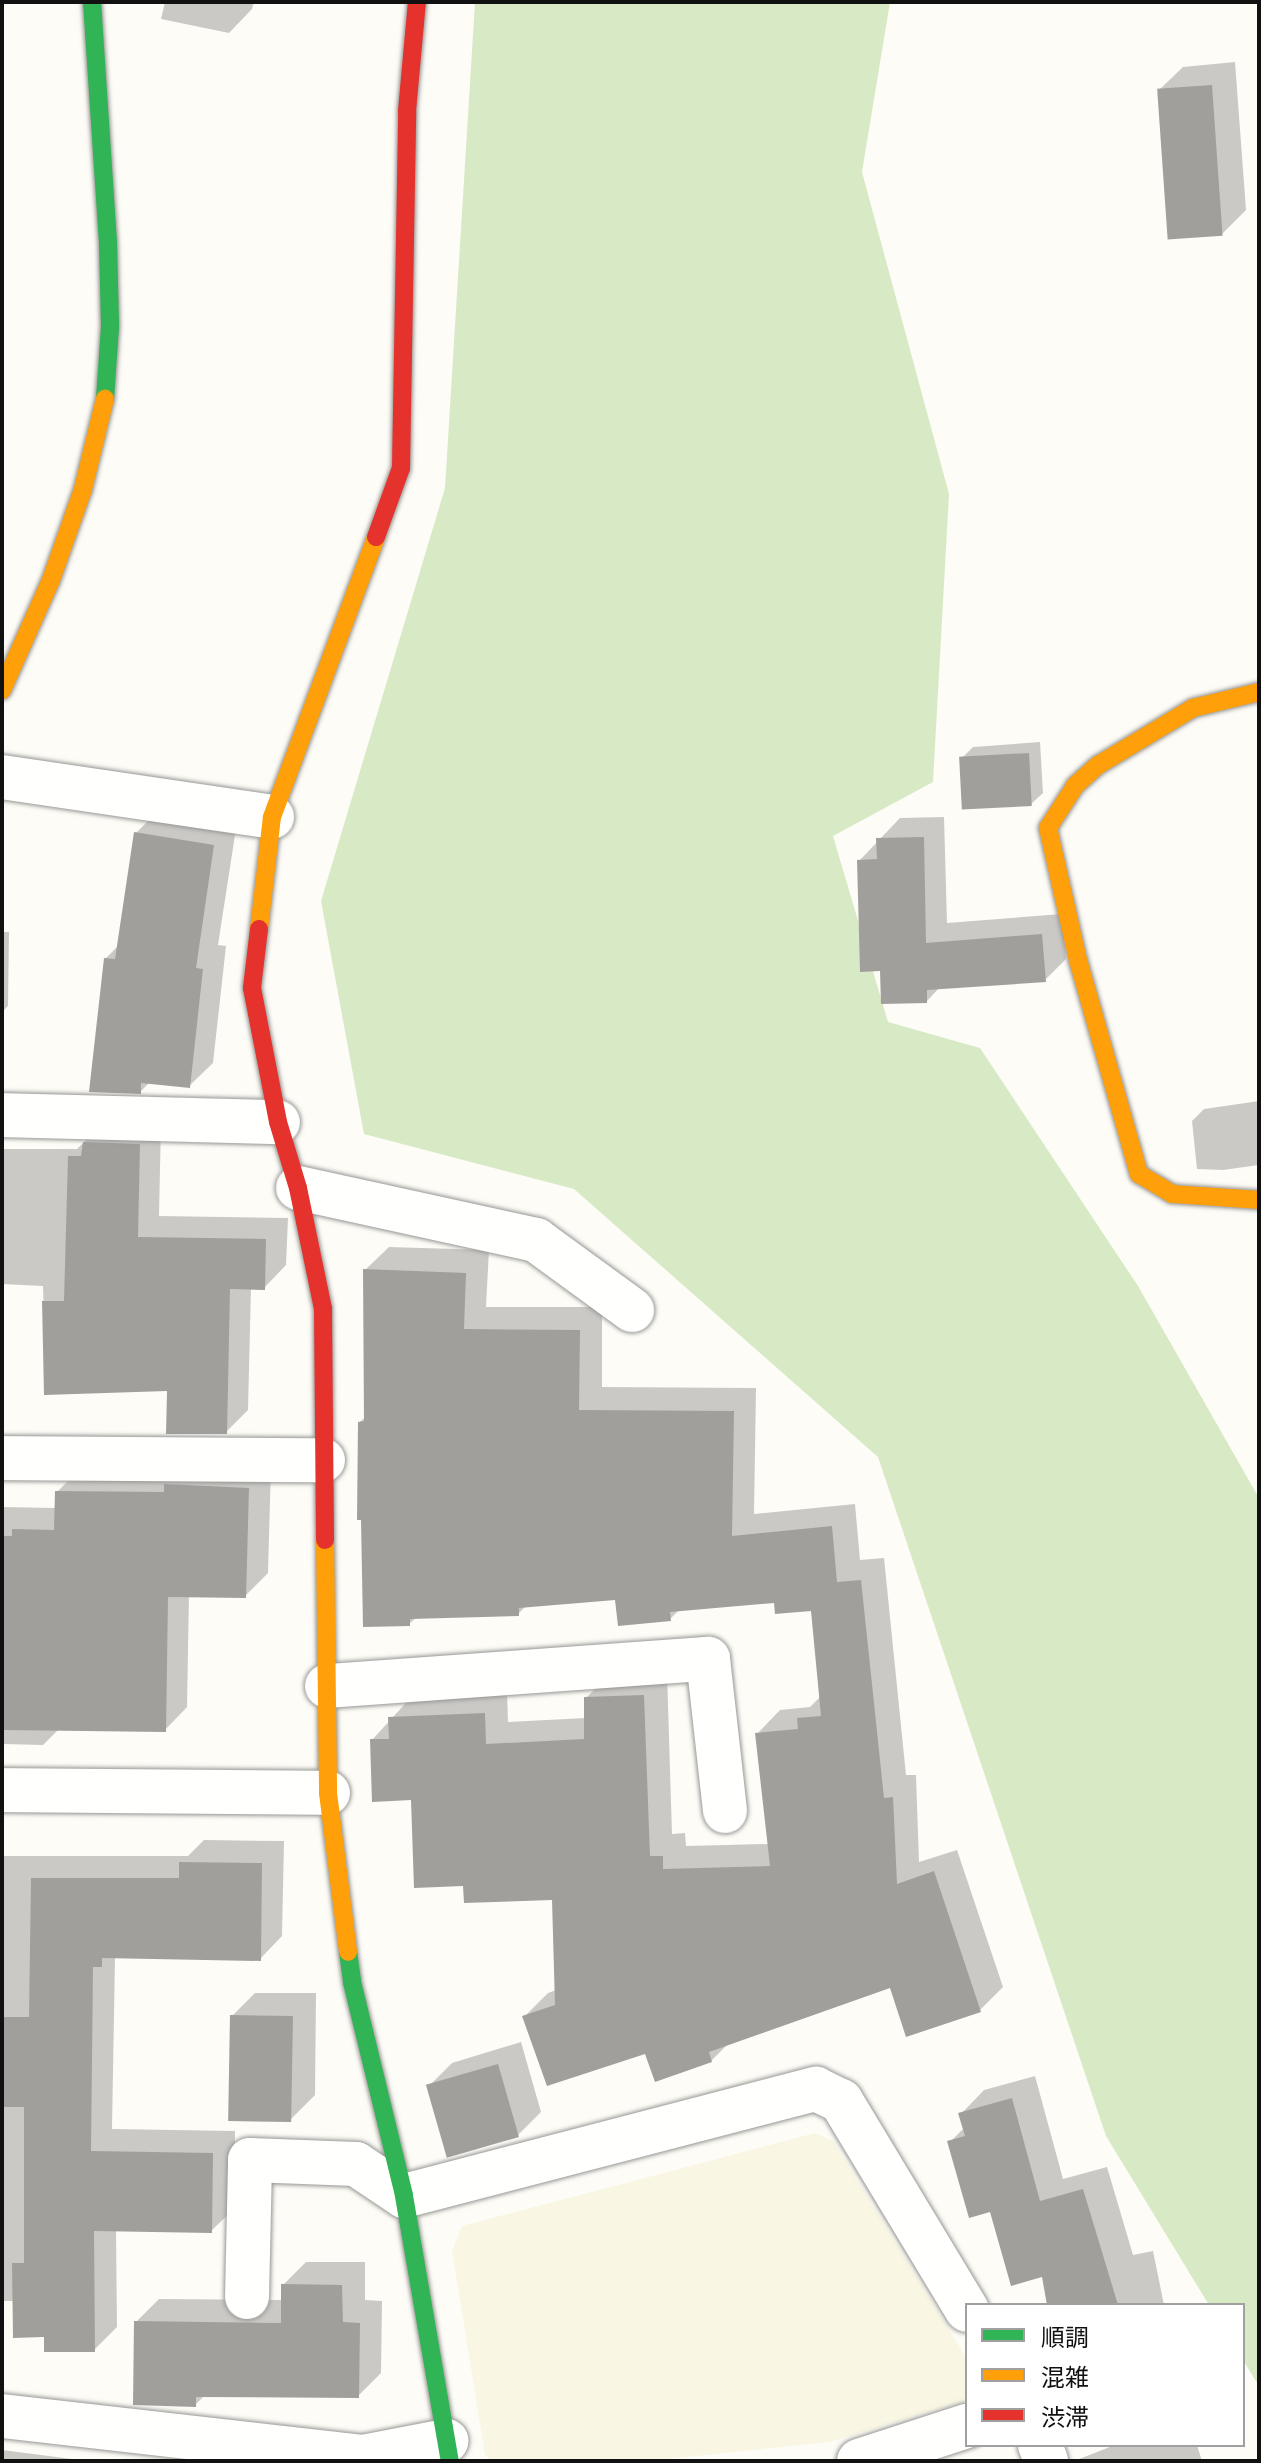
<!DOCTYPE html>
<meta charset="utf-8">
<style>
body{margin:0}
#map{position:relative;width:1261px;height:2463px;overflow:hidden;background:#fdfcf7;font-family:Literata,"Noto Sans JP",serif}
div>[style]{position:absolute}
.farmland>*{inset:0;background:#f9f7e4}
.forest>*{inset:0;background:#d8eac5}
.shadow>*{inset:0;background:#0003}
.building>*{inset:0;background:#a19f9c;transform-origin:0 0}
.roads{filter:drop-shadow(0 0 2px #979795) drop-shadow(0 0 2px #979795)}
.street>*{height:44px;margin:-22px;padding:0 22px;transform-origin:22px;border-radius:22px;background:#fffffe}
.fast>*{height:18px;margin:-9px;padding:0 9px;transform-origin:9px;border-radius:9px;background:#30b455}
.slow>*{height:18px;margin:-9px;padding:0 9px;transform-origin:9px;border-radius:9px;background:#ff9f0a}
.jam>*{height:18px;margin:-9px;padding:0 9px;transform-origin:9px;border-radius:9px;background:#e5322d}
span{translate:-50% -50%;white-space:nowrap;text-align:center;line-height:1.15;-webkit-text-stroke:8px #fff;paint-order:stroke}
.frame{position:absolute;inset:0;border:4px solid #111;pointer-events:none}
.legend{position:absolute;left:965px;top:2303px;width:280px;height:144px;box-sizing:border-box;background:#fff;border:2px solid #a0a0a0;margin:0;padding:10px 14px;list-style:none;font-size:24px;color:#111}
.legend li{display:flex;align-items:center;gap:16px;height:40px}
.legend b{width:40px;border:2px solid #a0a0a0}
</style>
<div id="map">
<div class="farmland">
<div style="clip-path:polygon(815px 2133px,833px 2141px,967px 2359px,965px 2401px,830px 2442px,648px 2461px,491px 2461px,485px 2455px,452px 2251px,462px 2226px)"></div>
</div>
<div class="forest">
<div style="clip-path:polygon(475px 2px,890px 2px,862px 172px,949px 494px,933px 782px,833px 836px,888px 1022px,980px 1048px,1138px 1286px,1259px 1498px,1259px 2386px,1243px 2360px,1243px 2305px,1209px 2305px,1106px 2136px,878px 1457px,574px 1189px,364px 1134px,321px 901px,445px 488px)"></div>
</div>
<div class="shadow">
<div style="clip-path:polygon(165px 2px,254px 2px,252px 9px,229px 33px,161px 19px)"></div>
<div style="clip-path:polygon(1235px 62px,1246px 210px,1222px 234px,1159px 90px,1183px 67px)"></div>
<div style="clip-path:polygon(1040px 742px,1043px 793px,1031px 804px,961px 759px,973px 747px)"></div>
<div style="clip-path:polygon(159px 810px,237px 822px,218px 945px,226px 946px,213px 1063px,189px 1086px,150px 1082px,140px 1092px,106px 958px,119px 945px,136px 833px)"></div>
<div style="clip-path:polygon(944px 817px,947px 923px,1062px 914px,1066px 959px,1045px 980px,940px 987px,927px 1001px,882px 969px,859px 861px,900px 818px)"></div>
<div style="clip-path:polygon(2px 932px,9px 932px,8px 1006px,2px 1012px)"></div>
<div style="clip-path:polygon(1259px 1101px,1259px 1165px,1223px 1170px,1197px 1169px,1192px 1121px,1204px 1109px)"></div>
<div style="clip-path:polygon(161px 1122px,159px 1216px,288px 1218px,286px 1265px,264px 1288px,251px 1287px,248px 1410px,226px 1432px,169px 1389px,46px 1393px,43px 1286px,2px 1284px,2px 1149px,77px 1149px,92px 1134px)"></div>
<div style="clip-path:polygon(389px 1247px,489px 1250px,486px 1307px,602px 1307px,602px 1387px,756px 1388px,754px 1514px,855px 1504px,860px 1560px,884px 1558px,906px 1775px,916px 1775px,919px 1862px,957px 1850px,1003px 1987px,980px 2010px,891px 1986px,730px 2042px,711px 2061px,647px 2052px,525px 2016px,548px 1993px,556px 1990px,554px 1898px,465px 1884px,372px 1740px,414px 1694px,507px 1691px,508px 1722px,586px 1718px,586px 1698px,609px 1675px,667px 1672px,672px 1834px,685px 1833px,686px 1846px,769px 1844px,757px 1734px,780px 1710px,810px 1707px,821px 1696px,813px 1608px,776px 1601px,679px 1610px,670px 1619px,617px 1598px,526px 1606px,518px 1614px,417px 1617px,409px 1624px,360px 1422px,366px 1416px,365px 1270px)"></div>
<div style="clip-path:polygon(271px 1466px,268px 1573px,245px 1596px,189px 1595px,187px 1707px,165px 1730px,60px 1728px,43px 1745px,2px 1744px,2px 1507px,56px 1508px,57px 1492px,79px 1470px)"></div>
<div style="clip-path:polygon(204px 1840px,284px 1841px,282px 1936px,260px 1959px,115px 1957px,112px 2129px,235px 2131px,234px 2209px,211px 2231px,116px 2230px,117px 2327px,94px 2350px,46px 2335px,15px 2301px,2px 2301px,2px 1856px,188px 1856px)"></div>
<div style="clip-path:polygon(255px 1993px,316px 1993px,315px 2095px,291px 2119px,232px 2016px)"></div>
<div style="clip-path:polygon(521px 2042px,541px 2112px,518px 2135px,429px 2086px,452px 2063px)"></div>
<div style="clip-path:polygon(1035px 2076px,1063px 2179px,1107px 2167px,1133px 2255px,1153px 2251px,1164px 2305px,1049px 2305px,1043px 2275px,992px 2209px,950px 2142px,965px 2127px,961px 2114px,984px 2090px)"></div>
<div style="clip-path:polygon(306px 2262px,365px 2262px,365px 2300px,382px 2301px,381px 2373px,358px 2396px,205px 2395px,195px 2405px,136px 2322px,159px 2299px,283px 2300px,283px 2285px)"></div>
<div style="clip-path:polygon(1115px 2445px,1197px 2445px,1202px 2461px,1074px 2461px)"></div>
<div style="clip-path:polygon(2px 2450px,80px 2460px,80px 2461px,2px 2461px)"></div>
</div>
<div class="building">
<div style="left:1212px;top:85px;width:151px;height:55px;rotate:86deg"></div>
<div style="left:1029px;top:753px;width:53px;height:70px;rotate:87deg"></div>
<div style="clip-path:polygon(134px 832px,214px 845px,196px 968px,203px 969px,190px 1088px,141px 1083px,141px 1094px,89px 1092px,104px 958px,115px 959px)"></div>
<div style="clip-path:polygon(924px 837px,926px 943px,1042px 934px,1046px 982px,927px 990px,927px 1003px,881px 1004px,880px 971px,860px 972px,857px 860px,877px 859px,876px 838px)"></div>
<div style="clip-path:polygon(83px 1142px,140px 1144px,138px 1237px,266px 1239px,265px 1290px,230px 1289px,227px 1434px,166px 1434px,167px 1391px,44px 1395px,42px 1301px,64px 1301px,68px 1156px,81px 1156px)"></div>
<div style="clip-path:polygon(363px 1269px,466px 1273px,464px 1329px,580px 1330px,579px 1410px,734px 1411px,732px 1536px,832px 1526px,837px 1582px,861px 1580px,884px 1798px,893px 1797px,897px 1884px,934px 1871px,981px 2012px,906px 2037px,890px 1988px,709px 2052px,712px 2062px,655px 2082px,645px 2054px,547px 2086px,522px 2016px,555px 2005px,552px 1900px,464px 1903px,463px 1886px,414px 1888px,411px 1800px,372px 1802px,370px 1739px,389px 1739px,388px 1717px,485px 1713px,486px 1744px,584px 1739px,584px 1697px,644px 1695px,650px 1856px,663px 1856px,663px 1869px,770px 1866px,755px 1733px,798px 1729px,797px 1718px,821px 1716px,811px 1611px,775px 1614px,774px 1603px,670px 1612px,671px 1621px,618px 1626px,615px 1600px,519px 1608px,519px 1616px,410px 1619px,410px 1626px,363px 1627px,361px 1520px,357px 1520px,358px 1422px,364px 1421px)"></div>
<div style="clip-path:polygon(164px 1484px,249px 1488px,246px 1598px,168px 1597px,166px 1732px,2px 1730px,2px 1536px,12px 1536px,12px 1529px,54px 1530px,55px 1491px,164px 1492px)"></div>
<div style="clip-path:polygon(179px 1862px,262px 1863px,261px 1961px,102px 1958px,102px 1967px,93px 1967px,91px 2151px,213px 2153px,212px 2233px,94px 2231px,95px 2352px,44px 2352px,44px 2337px,13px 2338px,12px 2263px,24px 2263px,24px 2107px,4px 2107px,4px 2017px,29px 2017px,31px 1878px,179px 1878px)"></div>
<div style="left:230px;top:2015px;width:63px;height:106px;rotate:1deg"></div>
<div style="left:498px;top:2064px;width:76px;height:75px;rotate:74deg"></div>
<div style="clip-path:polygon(1012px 2098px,1040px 2201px,1083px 2189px,1118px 2305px,1047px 2305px,1042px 2277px,1011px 2286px,990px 2212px,969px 2218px,947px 2141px,965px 2136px,958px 2113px)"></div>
<div style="clip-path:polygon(281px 2284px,342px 2285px,343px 2322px,360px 2323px,359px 2398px,196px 2397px,196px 2407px,133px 2405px,134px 2321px,281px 2323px)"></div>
</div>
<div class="roads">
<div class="street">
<div style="left:2px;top:777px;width:273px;rotate:8.4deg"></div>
<div style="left:2px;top:1115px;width:276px;rotate:1.5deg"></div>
<div style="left:298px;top:1188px;width:244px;rotate:12.3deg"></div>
<div style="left:536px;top:1240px;width:119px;rotate:36.1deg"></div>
<div style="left:2px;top:1458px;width:321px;rotate:0.4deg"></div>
<div style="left:327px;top:1686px;width:382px;rotate:-4.1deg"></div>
<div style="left:708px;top:1659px;width:153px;rotate:83.6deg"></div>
<div style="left:2px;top:1790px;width:326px;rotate:0.5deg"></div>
<div style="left:247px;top:2297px;width:137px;rotate:-88.7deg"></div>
<div style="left:250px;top:2160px;width:106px;rotate:2.2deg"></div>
<div style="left:356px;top:2164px;width:58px;rotate:33.7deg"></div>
<div style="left:404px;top:2196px;width:426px;rotate:-14.6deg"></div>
<div style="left:816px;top:2089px;width:28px;rotate:26deg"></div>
<div style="left:841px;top:2101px;width:244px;rotate:58.9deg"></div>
<div style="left:2px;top:2416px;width:362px;rotate:6.5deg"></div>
<div style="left:362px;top:2457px;width:86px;rotate:-10.8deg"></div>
<div style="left:1040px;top:2445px;width:17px;rotate:69deg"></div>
<div style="left:859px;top:2461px;width:114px;rotate:-18deg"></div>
</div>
<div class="fast">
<div style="left:92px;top:2px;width:242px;rotate:86.2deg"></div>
<div style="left:108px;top:243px;width:84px;rotate:88.6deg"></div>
<div style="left:110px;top:327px;width:72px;rotate:94deg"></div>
<div style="left:348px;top:1952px;width:30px;rotate:82deg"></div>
<div style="left:352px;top:1982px;width:220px;rotate:76.3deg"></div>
<div style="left:404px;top:2196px;width:269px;rotate:80.2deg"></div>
</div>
<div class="slow">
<div style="left:2px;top:690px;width:120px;rotate:-66deg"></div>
<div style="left:51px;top:580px;width:96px;rotate:-70.6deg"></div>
<div style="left:83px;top:489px;width:93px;rotate:-76.3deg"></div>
<div style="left:1259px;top:692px;width:68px;rotate:166.4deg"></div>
<div style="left:1193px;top:708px;width:111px;rotate:149deg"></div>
<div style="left:1098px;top:765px;width:31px;rotate:138deg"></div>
<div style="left:1075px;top:786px;width:50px;rotate:122.7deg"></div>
<div style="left:1048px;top:828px;width:135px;rotate:77.2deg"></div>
<div style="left:1078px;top:960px;width:223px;rotate:74.1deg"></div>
<div style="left:1139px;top:1174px;width:39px;rotate:31deg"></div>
<div style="left:1172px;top:1194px;width:87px;rotate:3.9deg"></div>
<div style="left:259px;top:929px;width:113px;rotate:-83.4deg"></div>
<div style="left:272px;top:817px;width:299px;rotate:-69.6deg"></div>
<div style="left:325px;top:1540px;width:253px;rotate:89.3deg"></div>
<div style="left:328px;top:1793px;width:160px;rotate:82.8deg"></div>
</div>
<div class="jam">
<div style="left:376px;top:537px;width:73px;rotate:-70.1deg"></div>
<div style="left:401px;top:468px;width:357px;rotate:-89deg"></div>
<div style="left:407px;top:111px;width:109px;rotate:-84.8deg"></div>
<div style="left:259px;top:929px;width:59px;rotate:96.8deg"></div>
<div style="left:252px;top:988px;width:136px;rotate:79deg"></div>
<div style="left:278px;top:1122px;width:69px;rotate:73.1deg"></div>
<div style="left:298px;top:1188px;width:124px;rotate:78.3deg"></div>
<div style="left:323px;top:1309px;width:231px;rotate:89.5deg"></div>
</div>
</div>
<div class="frame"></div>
<ul class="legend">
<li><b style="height:10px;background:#30b455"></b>順調</li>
<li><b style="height:10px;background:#ff9f0a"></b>混雑</li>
<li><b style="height:10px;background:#e5322d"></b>渋滞</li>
</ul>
</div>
